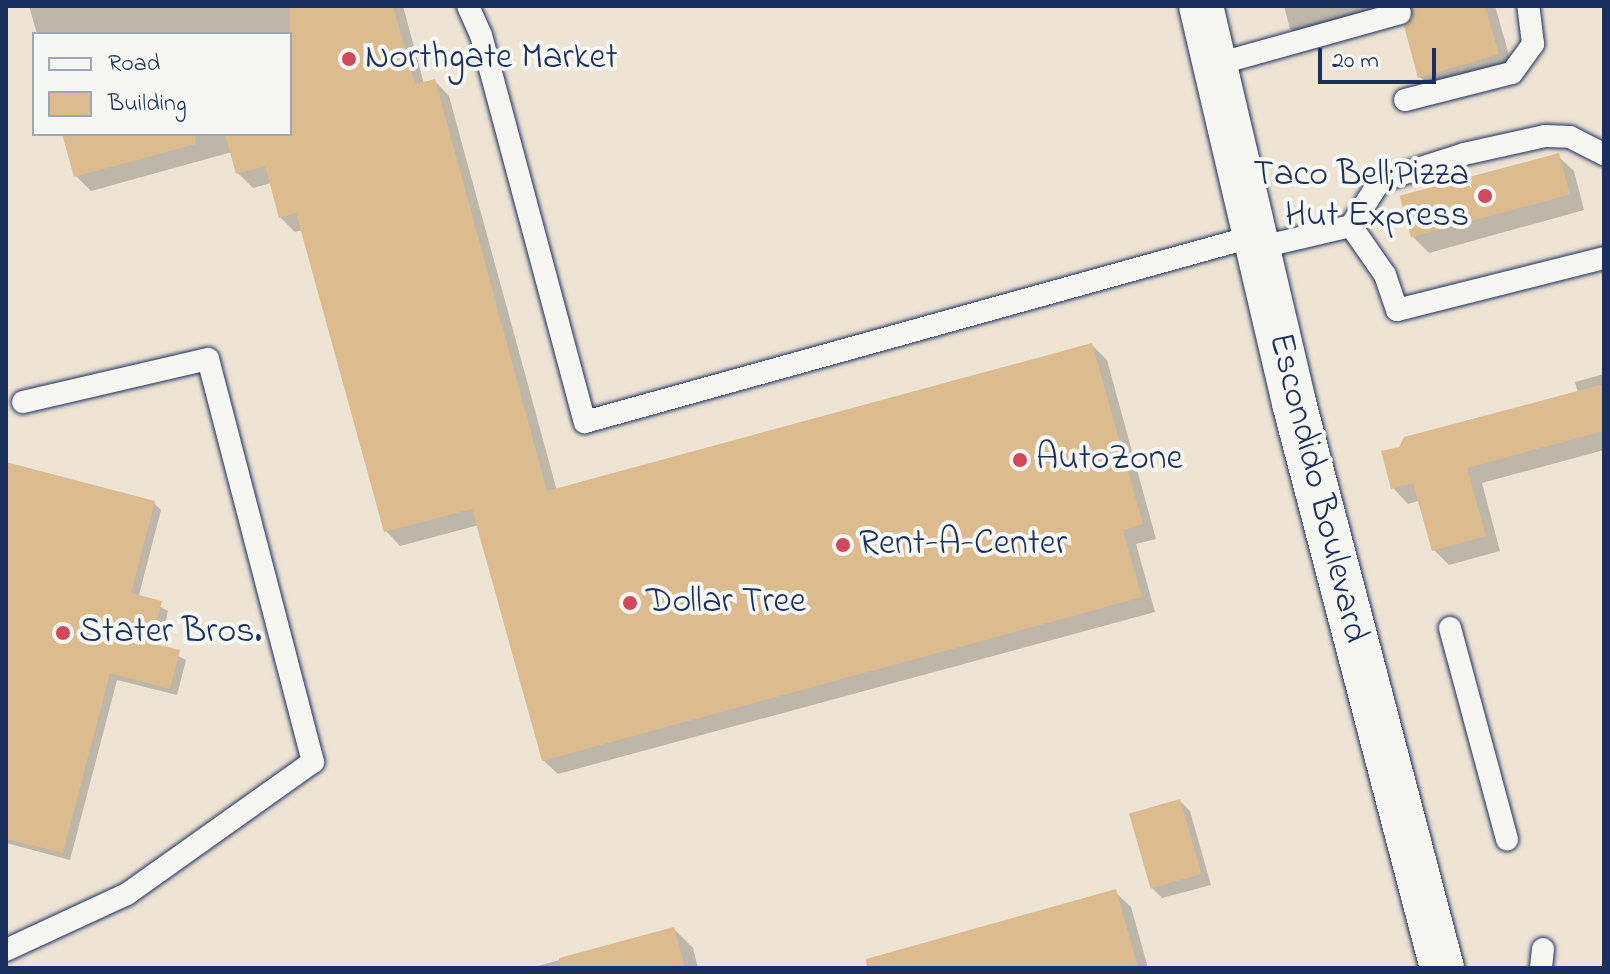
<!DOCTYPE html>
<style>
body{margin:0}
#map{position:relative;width:1610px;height:974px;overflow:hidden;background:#f6f6f2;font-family:"Indie Flower",sans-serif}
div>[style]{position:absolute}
.built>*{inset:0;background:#eee4d4}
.shadow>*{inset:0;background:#0003}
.building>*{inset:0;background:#dcbb8e;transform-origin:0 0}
.roads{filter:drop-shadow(0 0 2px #1b2f5e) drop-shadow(0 0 2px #1b2f5e)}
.service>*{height:22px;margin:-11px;padding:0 11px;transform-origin:11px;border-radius:11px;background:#f6f6f2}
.secondary>*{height:44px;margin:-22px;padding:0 22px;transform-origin:22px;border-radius:22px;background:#f6f6f2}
.dots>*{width:22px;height:22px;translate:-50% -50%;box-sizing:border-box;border:4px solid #f6f6f2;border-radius:50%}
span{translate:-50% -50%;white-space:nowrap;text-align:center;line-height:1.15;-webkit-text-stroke:8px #f6f6f2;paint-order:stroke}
.poi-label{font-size:36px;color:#1b2f5e}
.left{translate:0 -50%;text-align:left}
.right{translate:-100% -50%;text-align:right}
.street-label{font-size:36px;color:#1b2f5e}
.frame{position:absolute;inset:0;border:8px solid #1b2f5e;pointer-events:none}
.legend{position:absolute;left:32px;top:32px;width:260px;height:104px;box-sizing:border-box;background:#f6f6f2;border:2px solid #9ea6b7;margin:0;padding:10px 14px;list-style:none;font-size:24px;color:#1b2f5e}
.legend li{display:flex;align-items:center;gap:16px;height:40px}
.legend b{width:40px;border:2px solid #9ea6b7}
.scale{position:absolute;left:1318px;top:48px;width:118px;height:36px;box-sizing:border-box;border:4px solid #1b2f5e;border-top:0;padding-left:10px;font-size:24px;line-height:28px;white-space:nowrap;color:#1b2f5e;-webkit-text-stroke:6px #f6f6f2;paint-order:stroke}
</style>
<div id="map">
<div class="built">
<div style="clip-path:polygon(evenodd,6px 6px,1604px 6px,1604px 968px,6px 968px,6px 6px,34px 34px,290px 34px,290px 134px,34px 134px,34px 34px)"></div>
</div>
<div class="shadow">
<div style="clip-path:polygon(29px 6px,403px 6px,424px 84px,435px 81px,449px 96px,557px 491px,1092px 345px,1107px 360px,1156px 539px,1136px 544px,1155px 612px,558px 774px,543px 760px,479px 525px,400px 546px,386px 531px,303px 230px,295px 232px,280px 217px,271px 183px,253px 188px,238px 173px,232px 152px,91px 191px,76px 176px,64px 134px,290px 134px,290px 34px,37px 34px)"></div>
<div style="clip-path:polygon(1284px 6px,1495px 6px,1513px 69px,1435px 91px,1420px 77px,1406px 27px,1413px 15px,1305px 43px,1290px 29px)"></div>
<div style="clip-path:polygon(1558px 156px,1574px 171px,1584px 210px,1429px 253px,1413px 237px)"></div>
<div style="clip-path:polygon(1604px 374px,1604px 450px,1482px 483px,1500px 551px,1449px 565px,1434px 550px,1418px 501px,1408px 504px,1393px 488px,1578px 393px,1575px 382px)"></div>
<div style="clip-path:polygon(6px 464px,154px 503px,161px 510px,139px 595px,168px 611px,159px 647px,186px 660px,177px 695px,117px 680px,70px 860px,6px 843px)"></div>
<div style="clip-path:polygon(1180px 801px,1190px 811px,1211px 885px,1162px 898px,1151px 887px)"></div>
<div style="clip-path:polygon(1115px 892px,1131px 907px,1148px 968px,896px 968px)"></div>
<div style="clip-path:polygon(674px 929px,693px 948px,698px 968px,530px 968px)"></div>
</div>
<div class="building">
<div style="clip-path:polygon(290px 6px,393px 6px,415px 84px,435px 79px,547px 491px,1092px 343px,1143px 524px,1123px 530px,1142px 597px,542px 761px,472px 509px,384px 532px,296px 213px,279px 218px,265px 166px,236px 174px,225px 134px,290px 134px)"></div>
<div style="clip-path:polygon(1412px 6px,1485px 6px,1499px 54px,1418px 78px,1404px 26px,1413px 17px)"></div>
<div style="clip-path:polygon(62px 134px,195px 134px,196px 144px,74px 177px)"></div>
<div style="left:1559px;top:153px;width:43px;height:165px;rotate:75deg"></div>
<div style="clip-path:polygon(1604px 384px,1604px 431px,1467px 468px,1486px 536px,1432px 551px,1413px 483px,1391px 489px,1381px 451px,1399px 447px,1404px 437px)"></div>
<div style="clip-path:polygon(6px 462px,155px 501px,131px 593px,162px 601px,151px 643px,180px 650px,170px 689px,110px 673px,63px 853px,6px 839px)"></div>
<div style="left:1180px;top:799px;width:78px;height:53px;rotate:74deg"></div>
<div style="clip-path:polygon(1116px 889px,1138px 968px,867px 968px,866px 959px)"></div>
<div style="clip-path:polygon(674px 927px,685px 968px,560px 968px,559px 958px)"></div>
</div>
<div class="roads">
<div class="service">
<div style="left:468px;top:6px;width:32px;rotate:66deg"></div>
<div style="left:481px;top:35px;width:401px;rotate:75deg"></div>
<div style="left:585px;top:422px;width:695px;rotate:-15.52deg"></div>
<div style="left:1214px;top:65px;width:193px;rotate:-15.6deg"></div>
<div style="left:1405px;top:100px;width:110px;rotate:-14.2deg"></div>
<div style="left:1512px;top:73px;width:36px;rotate:-54deg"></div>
<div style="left:1533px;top:44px;width:38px;rotate:-97deg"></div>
<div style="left:1351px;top:226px;width:60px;rotate:55.2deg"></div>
<div style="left:1385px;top:275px;width:37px;rotate:71deg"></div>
<div style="left:1397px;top:310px;width:213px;rotate:-14.1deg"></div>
<div style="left:1351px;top:226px;width:54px;rotate:-57.2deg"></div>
<div style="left:1380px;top:181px;width:88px;rotate:-17.8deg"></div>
<div style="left:1464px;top:154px;width:83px;rotate:-12.5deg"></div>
<div style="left:1545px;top:136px;width:25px;rotate:2deg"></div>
<div style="left:1570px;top:137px;width:38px;rotate:27deg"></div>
<div style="left:1257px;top:248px;width:97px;rotate:-13.2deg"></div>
<div style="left:1450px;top:628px;width:219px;rotate:74.9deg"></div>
<div style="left:6px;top:950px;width:133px;rotate:-24.8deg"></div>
<div style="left:127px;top:894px;width:228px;rotate:-35.4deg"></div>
<div style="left:313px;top:762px;width:416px;rotate:-104.6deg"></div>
<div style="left:208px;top:359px;width:190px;rotate:166.9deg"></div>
<div style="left:1541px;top:968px;width:19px;rotate:-84deg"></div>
</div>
<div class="secondary">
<div style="left:1201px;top:6px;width:408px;rotate:76.8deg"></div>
<div style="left:1294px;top:403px;width:584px;rotate:75.32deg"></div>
</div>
</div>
<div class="dots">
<div style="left:349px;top:59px;background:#d1495b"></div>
<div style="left:1485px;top:196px;background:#d1495b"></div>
<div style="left:1020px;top:460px;background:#d1495b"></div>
<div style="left:843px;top:545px;background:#d1495b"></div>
<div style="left:630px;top:603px;background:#d1495b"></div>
<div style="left:63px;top:633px;background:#d1495b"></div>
</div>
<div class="poi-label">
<span class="left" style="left:365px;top:59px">Northgate Market</span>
<span class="right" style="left:1469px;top:196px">Taco Bell;Pizza<br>Hut Express</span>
<span class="left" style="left:1036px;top:460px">AutoZone</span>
<span class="left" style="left:859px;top:545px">Rent-A-Center</span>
<span class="left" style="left:646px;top:603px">Dollar Tree</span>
<span class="left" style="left:79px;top:633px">Stater Bros.</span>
</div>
<div class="street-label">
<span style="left:1317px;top:488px;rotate:76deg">Escondido Boulevard</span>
</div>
<div class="frame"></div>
<ul class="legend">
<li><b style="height:10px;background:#f6f6f2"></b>Road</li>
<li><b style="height:22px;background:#dcbb8e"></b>Building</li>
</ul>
<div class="scale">20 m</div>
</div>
